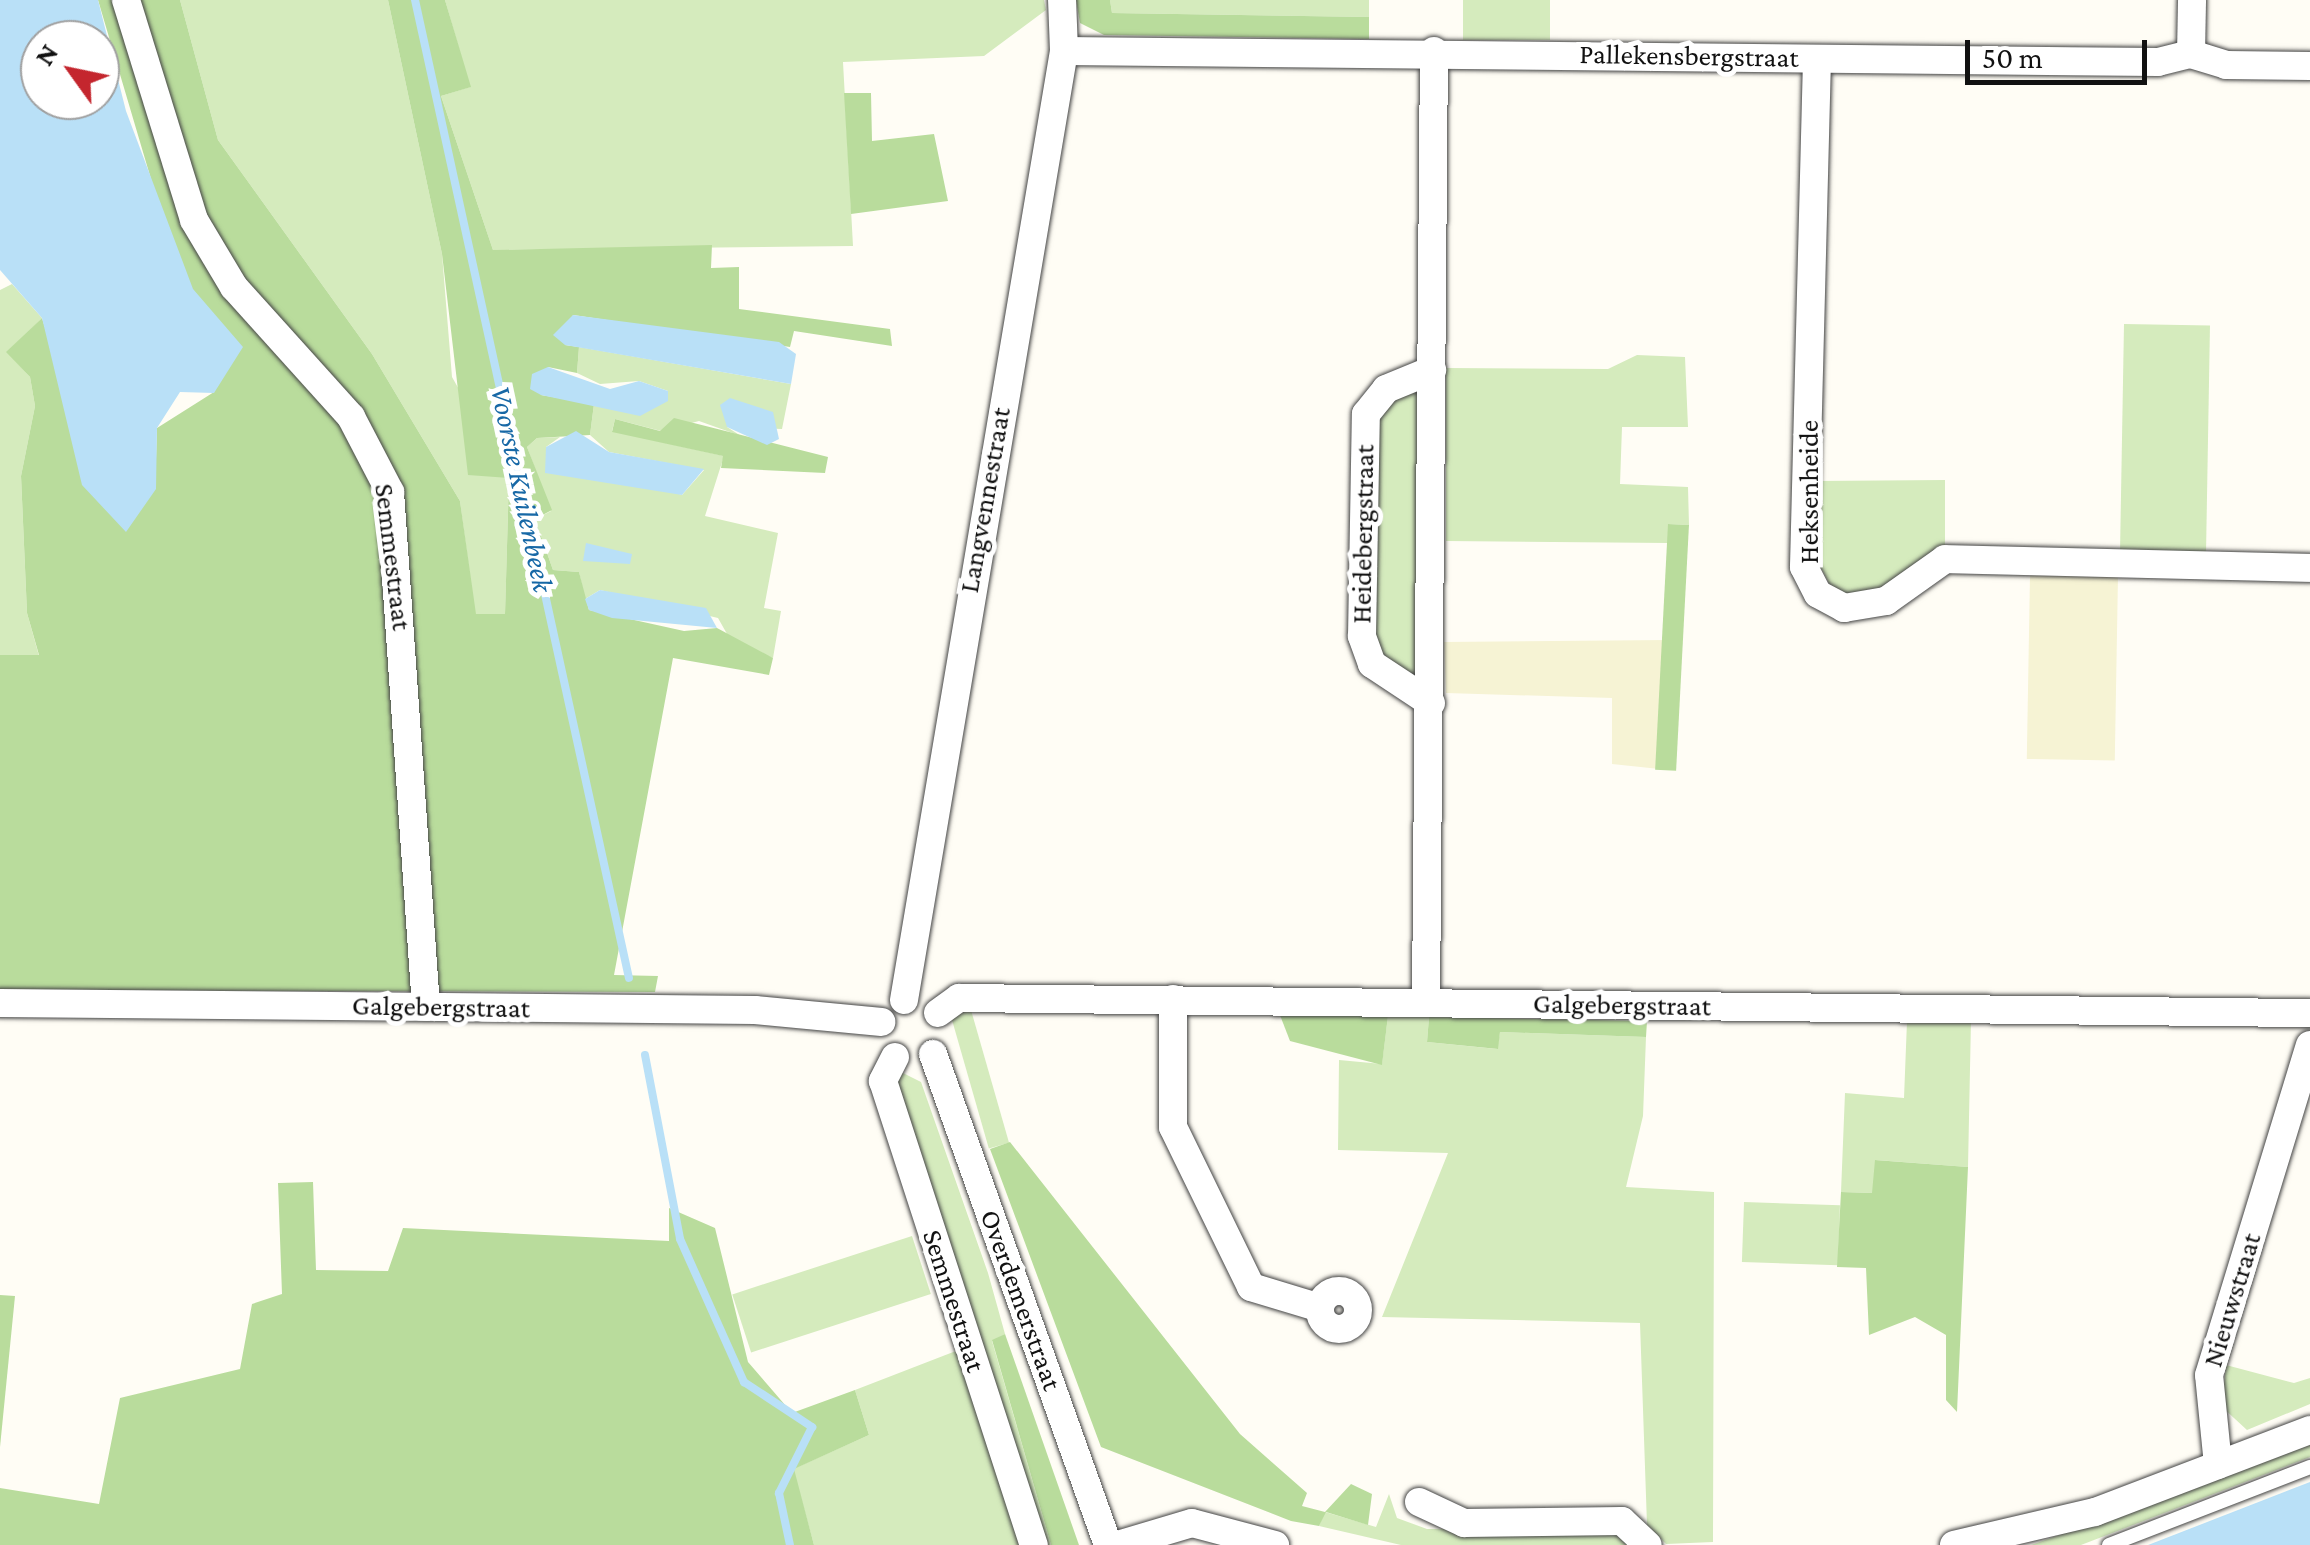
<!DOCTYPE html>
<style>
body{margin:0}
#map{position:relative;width:2310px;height:1545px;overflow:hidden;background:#fffdf5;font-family:"Crimson Pro",serif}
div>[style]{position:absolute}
.farmland>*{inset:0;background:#f6f3d4;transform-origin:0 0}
.green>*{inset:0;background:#d5ebbd;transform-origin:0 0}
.forest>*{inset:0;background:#b9dc9c;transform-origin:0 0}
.water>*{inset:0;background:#b9e0f7}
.stream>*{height:8px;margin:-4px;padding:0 4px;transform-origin:4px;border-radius:4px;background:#b9e0f7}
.roads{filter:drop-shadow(0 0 2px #444) drop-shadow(0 0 2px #444)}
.service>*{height:14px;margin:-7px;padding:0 7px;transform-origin:7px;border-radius:7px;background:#fff}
.minor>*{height:28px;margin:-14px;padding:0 14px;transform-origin:14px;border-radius:14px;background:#fff}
.minor>.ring{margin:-14px;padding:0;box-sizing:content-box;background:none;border:28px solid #fff;border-radius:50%}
span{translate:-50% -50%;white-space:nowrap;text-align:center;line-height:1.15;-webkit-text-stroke:10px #fff;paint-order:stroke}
.street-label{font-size:28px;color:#111}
.water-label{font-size:30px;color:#1768a6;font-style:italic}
.north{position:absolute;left:20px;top:20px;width:100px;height:100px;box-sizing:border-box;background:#fff;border:2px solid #a0a0a0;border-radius:50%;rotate:303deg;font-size:28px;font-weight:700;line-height:40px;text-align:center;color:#111}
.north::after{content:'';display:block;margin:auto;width:35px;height:45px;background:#c4262e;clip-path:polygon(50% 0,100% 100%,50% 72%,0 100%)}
.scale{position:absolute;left:1965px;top:40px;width:182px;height:45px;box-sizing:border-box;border:5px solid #111;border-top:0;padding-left:12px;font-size:30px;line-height:35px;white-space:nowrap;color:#111;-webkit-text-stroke:8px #fff;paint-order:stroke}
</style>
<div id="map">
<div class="farmland">
<div style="left:2030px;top:575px;width:88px;height:184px;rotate:1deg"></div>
<div style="clip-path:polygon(1668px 640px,1669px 770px,1612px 764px,1612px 698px,1446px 693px,1444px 642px)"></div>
</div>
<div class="green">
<div style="clip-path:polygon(180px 0,388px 0,442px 254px,452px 377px,509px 478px,505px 615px,475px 614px,460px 501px,372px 354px,218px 140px)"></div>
<div style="clip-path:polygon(445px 0,1044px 0,1046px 10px,984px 56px,843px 62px,853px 246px,493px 250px,441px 96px,470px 87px)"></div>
<div style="clip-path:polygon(1110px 0,1369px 0,1369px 17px,1112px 13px)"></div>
<div style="left:1463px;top:0;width:87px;height:40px"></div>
<div style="clip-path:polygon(12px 284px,42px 318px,7px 352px,30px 377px,35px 406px,21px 476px,27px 613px,39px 656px,0 655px,0 290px)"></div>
<div style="left:2124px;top:324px;width:86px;height:227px;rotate:1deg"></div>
<div style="clip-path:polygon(579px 347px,791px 384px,782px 429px,727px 427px,741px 436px,699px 421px,661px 431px,615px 419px,612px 431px,724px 456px,705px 516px,778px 533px,764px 608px,781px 611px,773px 658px,731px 641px,718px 618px,600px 590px,585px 599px,579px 572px,553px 570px,535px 519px,551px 511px,527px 447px,537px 438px,560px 437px,546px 447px,682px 495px,704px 470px,609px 452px,590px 435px,594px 404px,668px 391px,639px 381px,600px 384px,577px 373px)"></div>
<div style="clip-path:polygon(1637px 355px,1685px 357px,1688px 427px,1622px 427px,1620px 484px,1688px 487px,1689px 525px,1668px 524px,1668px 543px,1446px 541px,1446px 368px,1608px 369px)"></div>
<div style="clip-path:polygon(1422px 390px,1419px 676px,1403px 677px,1373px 644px,1374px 427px,1392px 396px)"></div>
<div style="clip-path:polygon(1945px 480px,1945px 550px,1876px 598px,1834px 593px,1817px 560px,1816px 481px)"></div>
<div style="left:971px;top:1010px;width:138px;height:21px;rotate:74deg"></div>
<div style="clip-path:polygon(1388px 1016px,1429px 1017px,1427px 1042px,1497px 1049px,1500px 1032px,1646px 1037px,1643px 1116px,1626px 1187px,1714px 1192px,1713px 1542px,1666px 1544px,1647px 1525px,1640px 1323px,1382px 1317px,1448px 1153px,1338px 1150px,1339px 1060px,1382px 1064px)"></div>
<div style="clip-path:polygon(1971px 1020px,1968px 1167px,1876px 1160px,1873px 1193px,1841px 1192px,1845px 1093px,1904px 1098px,1907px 1021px)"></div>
<div style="clip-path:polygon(901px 1072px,921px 1082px,988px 1273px,1005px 1334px,992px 1341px,1051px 1545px,1042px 1545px,894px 1082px)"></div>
<div style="left:1744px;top:1202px;width:96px;height:60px;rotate:2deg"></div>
<div style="left:912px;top:1236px;width:61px;height:189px;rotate:72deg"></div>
<div style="clip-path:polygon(961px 1349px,1022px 1545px,814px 1545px,793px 1469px,869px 1435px,855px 1390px)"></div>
<div style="clip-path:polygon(2226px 1365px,2294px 1383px,2310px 1378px,2310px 1404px,2247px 1430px,2222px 1407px)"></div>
<div style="clip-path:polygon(2310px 1445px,2310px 1457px,2081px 1545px,2031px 1545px)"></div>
<div style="clip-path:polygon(1389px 1494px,1397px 1518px,1427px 1529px,1610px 1527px,1632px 1545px,1401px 1545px,1319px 1526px,1325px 1512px,1376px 1527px)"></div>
</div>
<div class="forest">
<div style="clip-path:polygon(98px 0,180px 0,218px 140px,372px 354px,460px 501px,476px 614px,505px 614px,509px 478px,468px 475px,442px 254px,388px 0,445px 0,471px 87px,441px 96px,493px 250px,712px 245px,711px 268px,739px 267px,739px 309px,890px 329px,892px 346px,794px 331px,790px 347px,573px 315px,565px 345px,579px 347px,577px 373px,548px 367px,541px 395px,594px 404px,590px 435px,537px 438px,527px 447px,552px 510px,535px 519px,553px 570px,579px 572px,589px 610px,684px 631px,717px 628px,773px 658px,769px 675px,673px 658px,614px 975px,658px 976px,655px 992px,0 990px,0 655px,39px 655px,27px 613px,21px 476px,35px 406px,30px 377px,6px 352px,42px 318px,71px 409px,155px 489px,157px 428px,214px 392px)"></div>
<div style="clip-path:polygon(1076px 0,1110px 0,1112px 13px,1369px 17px,1369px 39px,1104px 35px,1080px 23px)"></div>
<div style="clip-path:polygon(844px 93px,871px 93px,872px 141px,934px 134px,948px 201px,851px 214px)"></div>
<div style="clip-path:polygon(674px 418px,828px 457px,825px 473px,721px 468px,723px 456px,612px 432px,615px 419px,660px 431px)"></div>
<div style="left:1668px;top:524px;width:21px;height:246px;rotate:3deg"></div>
<div style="clip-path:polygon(1278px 1010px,1388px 1016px,1382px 1065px,1290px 1041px)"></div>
<div style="clip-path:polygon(1429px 1017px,1647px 1021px,1646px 1037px,1500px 1032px,1498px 1049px,1427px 1042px)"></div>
<div style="clip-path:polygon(1010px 1142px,1240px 1434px,1307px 1493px,1302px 1506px,1325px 1512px,1351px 1484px,1372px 1494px,1368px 1525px,1326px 1512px,1319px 1526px,1291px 1521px,1101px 1447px,990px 1149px)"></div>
<div style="clip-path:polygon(1875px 1160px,1968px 1167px,1957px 1412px,1946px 1400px,1946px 1335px,1915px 1317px,1869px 1335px,1866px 1268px,1837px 1267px,1841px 1192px,1872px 1193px)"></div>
<div style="clip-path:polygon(313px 1182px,316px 1270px,388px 1271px,403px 1228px,669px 1241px,669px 1208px,715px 1228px,748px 1362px,792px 1413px,855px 1390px,869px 1435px,794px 1469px,814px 1545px,0 1545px,0 1488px,99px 1504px,120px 1398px,240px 1369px,252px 1304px,282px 1294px,278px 1183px)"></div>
<div style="clip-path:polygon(0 1295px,15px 1296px,0 1447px)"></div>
<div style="clip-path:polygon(1005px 1334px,1079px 1545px,1051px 1545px,992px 1340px)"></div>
</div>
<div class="water">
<div style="clip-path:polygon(evenodd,0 0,98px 0,126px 111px,193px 289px,243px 347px,214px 393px,180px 392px,157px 428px,156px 489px,126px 532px,82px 485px,42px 318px,0 270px,0 0,40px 40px,100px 40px,100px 100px,40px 100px,40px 40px)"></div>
<div style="clip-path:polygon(573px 315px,779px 342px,796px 354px,791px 384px,565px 345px,553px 335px)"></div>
<div style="clip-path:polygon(548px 367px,610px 389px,639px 381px,668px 391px,668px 401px,640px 416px,541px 395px,530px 389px,532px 374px)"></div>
<div style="clip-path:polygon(730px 398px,773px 412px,779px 439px,767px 445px,727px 427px,720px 405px)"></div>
<div style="clip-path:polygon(576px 431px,609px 452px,704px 469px,682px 495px,545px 473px,546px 447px)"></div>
<div style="clip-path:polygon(586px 543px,632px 554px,630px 564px,583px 561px)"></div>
<div style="clip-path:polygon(600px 590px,706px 608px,717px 628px,612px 618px,589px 610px,585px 599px)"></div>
<div style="clip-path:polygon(2310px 1482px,2310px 1545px,2148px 1545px)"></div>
</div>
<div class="stream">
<div style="left:415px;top:0;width:1001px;rotate:77.66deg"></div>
<div style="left:645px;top:1055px;width:187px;rotate:79.2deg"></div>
<div style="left:680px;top:1239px;width:157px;rotate:65.9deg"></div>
<div style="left:744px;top:1382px;width:82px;rotate:33.5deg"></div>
<div style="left:812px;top:1427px;width:74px;rotate:116.6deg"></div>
<div style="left:779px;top:1493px;width:53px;rotate:78.1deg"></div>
</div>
<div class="roads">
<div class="service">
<div style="left:2109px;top:1545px;width:216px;rotate:-21.2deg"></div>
</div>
<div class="minor">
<div style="left:126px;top:0;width:230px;rotate:72.8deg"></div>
<div style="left:194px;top:220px;width:78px;rotate:59.2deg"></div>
<div style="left:234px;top:287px;width:175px;rotate:48deg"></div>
<div style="left:351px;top:417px;width:85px;rotate:62.5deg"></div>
<div style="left:390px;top:492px;width:516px;rotate:86deg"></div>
<div style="left:1064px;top:51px;width:1094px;rotate:0.58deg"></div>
<div style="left:2158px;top:62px;width:34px;rotate:-14deg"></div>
<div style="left:2191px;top:54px;width:37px;rotate:17deg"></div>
<div style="left:2226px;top:65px;width:84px;rotate:0.7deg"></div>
<div style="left:2191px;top:54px;width:54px;rotate:-88.9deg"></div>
<div style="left:1817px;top:59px;width:508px;rotate:91.47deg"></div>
<div style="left:1804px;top:567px;width:30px;rotate:63deg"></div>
<div style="left:1818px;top:594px;width:30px;rotate:28deg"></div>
<div style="left:1844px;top:608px;width:43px;rotate:-9.5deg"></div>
<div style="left:1886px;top:601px;width:72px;rotate:-35.4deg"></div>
<div style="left:1945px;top:559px;width:365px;rotate:1.4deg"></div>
<div style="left:1431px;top:703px;width:71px;rotate:-146.5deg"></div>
<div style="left:1372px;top:664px;width:30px;rotate:-110deg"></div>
<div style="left:1362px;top:636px;width:222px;rotate:-89deg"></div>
<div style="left:1366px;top:414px;width:32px;rotate:-51deg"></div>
<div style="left:1386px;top:389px;width:50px;rotate:-22.4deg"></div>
<div style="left:1173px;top:999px;width:128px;rotate:90deg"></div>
<div style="left:1173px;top:1127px;width:178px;rotate:64deg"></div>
<div style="left:1251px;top:1287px;width:72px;rotate:16.9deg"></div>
<div style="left:904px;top:1000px;width:962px;rotate:-80.43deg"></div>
<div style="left:1064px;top:51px;width:51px;rotate:-92.2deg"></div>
<div style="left:0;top:1003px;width:755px;rotate:0.53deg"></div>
<div style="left:755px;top:1010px;width:127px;rotate:5.4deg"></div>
<div style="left:1426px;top:1003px;width:952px;rotate:-89.52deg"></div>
<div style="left:938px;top:1013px;width:26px;rotate:-36deg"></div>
<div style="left:959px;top:998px;width:1351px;rotate:0.64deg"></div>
<div style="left:933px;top:1054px;width:521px;rotate:70.38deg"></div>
<div style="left:895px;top:1057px;width:27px;rotate:117deg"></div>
<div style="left:883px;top:1081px;width:488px;rotate:72deg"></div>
<div class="ring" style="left:1320px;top:1291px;width:10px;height:10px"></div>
<div style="left:2218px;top:1465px;width:90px;rotate:-95.7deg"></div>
<div style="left:2209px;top:1375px;width:345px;rotate:-73deg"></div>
<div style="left:1419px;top:1502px;width:50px;rotate:25deg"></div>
<div style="left:1464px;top:1523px;width:158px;rotate:-0.7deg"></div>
<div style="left:1622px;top:1521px;width:35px;rotate:43deg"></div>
<div style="left:1118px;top:1545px;width:77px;rotate:-16.6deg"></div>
<div style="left:1192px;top:1523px;width:86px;rotate:14.8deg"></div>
<div style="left:1954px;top:1545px;width:145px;rotate:-13.2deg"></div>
<div style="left:2095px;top:1512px;width:230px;rotate:-20.9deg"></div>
</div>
</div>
<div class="street-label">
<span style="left:1689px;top:56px;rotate:1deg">Pallekensbergstraat</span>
<span style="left:1809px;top:492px;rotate:-90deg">Heksenheide</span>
<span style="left:985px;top:500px;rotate:-80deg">Langvennestraat</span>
<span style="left:1363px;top:534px;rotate:-89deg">Heidebergstraat</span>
<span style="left:393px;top:557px;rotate:83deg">Semmestraat</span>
<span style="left:1622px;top:1005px;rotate:1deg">Galgebergstraat</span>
<span style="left:441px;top:1007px;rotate:1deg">Galgebergstraat</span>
<span style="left:1021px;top:1300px;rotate:70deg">Overdemerstraat</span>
<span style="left:2232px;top:1300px;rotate:-73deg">Nieuwstraat</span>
<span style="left:954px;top:1301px;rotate:72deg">Semmestraat</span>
</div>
<div class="water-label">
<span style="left:522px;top:489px;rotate:78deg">Voorste Kuilenbeek</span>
</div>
<div class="north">N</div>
<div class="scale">50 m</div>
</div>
